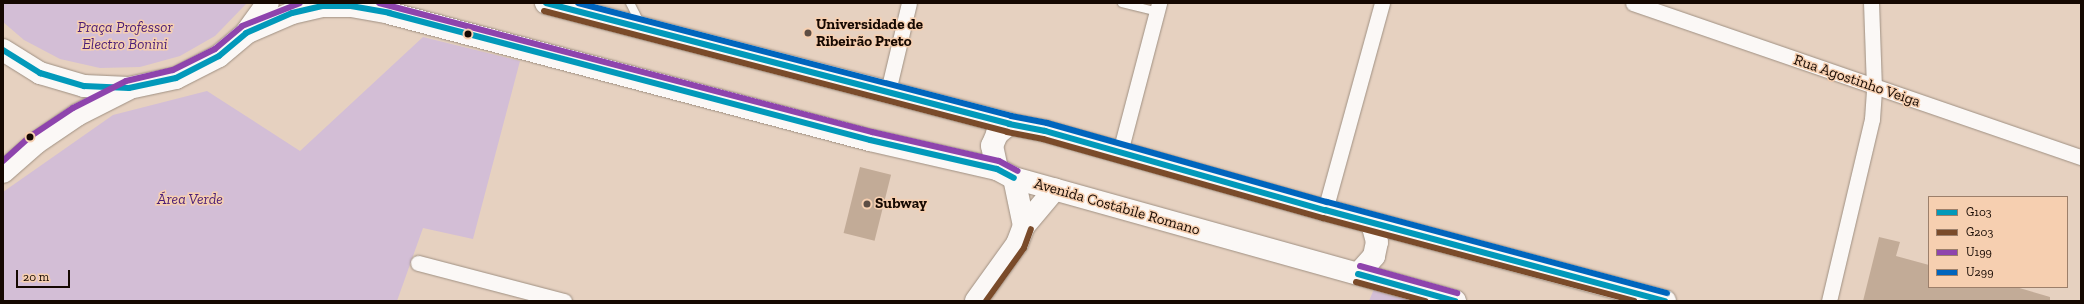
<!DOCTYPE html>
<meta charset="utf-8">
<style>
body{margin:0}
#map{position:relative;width:2084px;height:304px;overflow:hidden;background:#e6d1c0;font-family:"Zilla Slab",serif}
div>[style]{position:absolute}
.green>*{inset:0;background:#d3bed6}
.building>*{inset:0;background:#c2ab97;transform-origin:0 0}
.roads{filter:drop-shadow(0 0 1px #9f9082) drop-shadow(0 0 1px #9f9082)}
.lane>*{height:8px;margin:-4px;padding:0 4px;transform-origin:4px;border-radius:4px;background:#fbf8f6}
.street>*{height:15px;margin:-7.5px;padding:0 7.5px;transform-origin:7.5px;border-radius:7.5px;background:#fbf8f6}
.secondary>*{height:22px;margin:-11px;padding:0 11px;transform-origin:11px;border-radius:11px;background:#fbf8f6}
.bus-1>*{height:6px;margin:-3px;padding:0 3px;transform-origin:3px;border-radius:3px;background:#0299ba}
.bus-2>*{height:6px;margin:-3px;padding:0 3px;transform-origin:3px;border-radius:3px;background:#7a4b2a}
.bus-3>*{height:6px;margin:-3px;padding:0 3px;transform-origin:3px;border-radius:3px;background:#8e44ad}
.bus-4>*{height:6px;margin:-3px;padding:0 3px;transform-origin:3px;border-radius:3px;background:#0065bd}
.dots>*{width:11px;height:11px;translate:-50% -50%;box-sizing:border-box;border:2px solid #f6cfb0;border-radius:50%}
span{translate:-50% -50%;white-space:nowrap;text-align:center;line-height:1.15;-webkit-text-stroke:3px #f6cfb0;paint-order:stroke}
.poi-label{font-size:15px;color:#150801;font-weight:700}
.left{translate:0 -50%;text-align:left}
.park-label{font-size:15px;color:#4a1e78;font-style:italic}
.street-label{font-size:15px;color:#150801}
.frame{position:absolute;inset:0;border:4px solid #150801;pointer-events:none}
.legend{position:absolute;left:1928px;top:196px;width:140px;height:92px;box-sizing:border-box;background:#f6cfb0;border:1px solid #9c7f6a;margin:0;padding:5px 7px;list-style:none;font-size:12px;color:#150801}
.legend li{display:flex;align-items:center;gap:8px;height:20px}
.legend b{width:20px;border:1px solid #9c7f6a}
.scale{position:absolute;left:16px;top:270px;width:54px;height:18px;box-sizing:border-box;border:2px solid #150801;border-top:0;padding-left:5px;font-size:12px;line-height:14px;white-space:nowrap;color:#150801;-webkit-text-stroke:3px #f6cfb0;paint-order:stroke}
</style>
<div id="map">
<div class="green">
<div style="clip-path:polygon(3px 3px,247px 3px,215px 36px,180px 56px,140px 67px,100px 68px,60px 59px,24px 40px,3px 22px)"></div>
<div style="clip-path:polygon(423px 37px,520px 61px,473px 239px,423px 228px,397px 301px,3px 301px,3px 192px,113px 115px,207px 91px,300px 151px)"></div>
<div style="clip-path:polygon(1374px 289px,1413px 301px,1369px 301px)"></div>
</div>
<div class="building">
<div style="left:860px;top:167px;width:32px;height:68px;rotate:14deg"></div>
<div style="clip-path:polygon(1879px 237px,1900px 242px,1896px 256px,1929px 265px,1929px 287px,2016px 287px,2050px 297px,2050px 301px,1863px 301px)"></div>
</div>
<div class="roads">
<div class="lane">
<div style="left:630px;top:3px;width:25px;rotate:63deg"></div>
<div style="left:1122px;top:3px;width:36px;rotate:14deg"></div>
</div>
<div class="street">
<div style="left:1633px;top:3px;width:474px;rotate:19deg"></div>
<div style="left:888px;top:91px;width:90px;rotate:-76.6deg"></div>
<div style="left:1120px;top:152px;width:154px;rotate:-75.3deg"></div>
<div style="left:1325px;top:210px;width:215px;rotate:-74.6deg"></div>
<div style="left:418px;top:263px;width:151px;rotate:14.6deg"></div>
<div style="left:1829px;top:301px;width:187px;rotate:-76.7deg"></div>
<div style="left:1872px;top:119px;width:31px;rotate:-86deg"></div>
<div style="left:1874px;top:88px;width:85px;rotate:-92deg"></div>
</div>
<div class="secondary">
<div style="left:546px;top:3px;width:479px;rotate:14.6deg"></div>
<div style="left:1009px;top:124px;width:37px;rotate:11deg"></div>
<div style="left:1045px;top:131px;width:291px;rotate:15.8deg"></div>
<div style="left:1325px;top:210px;width:352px;rotate:15deg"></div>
<div style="left:246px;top:33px;width:50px;rotate:-23.5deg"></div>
<div style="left:292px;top:13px;width:31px;rotate:-13deg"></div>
<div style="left:322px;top:6px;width:29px"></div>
<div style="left:351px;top:6px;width:39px;rotate:10deg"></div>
<div style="left:389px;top:13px;width:497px;rotate:14.8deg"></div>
<div style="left:870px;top:140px;width:130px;rotate:12.9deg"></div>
<div style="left:997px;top:169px;width:19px;rotate:28deg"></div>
<div style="left:1014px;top:178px;width:458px;rotate:15.6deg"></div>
<div style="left:3px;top:50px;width:44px;rotate:31.9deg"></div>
<div style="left:40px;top:73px;width:46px;rotate:16.5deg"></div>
<div style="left:84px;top:86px;width:45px;rotate:2.5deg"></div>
<div style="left:129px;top:88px;width:48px;rotate:-12deg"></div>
<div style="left:176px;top:78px;width:48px;rotate:-27.1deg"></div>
<div style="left:219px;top:56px;width:35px;rotate:-40deg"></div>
<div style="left:246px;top:33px;width:37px;rotate:-54deg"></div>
<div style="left:997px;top:169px;width:24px;rotate:-102deg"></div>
<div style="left:992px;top:146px;width:13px;rotate:-67deg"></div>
<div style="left:997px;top:134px;width:16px;rotate:-40deg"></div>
<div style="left:3px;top:172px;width:44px;rotate:-41.3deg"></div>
<div style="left:36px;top:143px;width:50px;rotate:-34.3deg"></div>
<div style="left:77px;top:115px;width:57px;rotate:-27deg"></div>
<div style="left:1014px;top:178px;width:49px;rotate:78.2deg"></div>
<div style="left:1358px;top:274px;width:24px;rotate:-48deg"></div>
<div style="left:1374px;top:256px;width:14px;rotate:-78deg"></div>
<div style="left:1377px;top:242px;width:20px;rotate:-105deg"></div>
<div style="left:976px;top:301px;width:70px;rotate:-54.3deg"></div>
<div style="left:1017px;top:244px;width:19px;rotate:-69deg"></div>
<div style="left:1024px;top:226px;width:48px;rotate:-50deg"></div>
</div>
</div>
<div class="bus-1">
<div style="left:546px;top:3px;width:479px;rotate:14.6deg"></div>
<div style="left:1009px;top:124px;width:37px;rotate:11deg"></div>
<div style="left:1045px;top:131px;width:291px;rotate:15.8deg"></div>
<div style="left:1325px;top:210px;width:352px;rotate:15deg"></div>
<div style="left:3px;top:50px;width:44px;rotate:31.9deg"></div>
<div style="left:40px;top:73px;width:46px;rotate:16.5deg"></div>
<div style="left:84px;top:86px;width:45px;rotate:2.5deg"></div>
<div style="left:129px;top:88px;width:48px;rotate:-12deg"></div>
<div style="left:176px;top:78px;width:48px;rotate:-27.1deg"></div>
<div style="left:219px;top:56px;width:35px;rotate:-40deg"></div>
<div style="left:246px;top:33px;width:50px;rotate:-23.5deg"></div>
<div style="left:292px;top:13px;width:31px;rotate:-13deg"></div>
<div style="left:322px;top:6px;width:29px"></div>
<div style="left:351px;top:6px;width:39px;rotate:10deg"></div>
<div style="left:389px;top:13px;width:497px;rotate:14.8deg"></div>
<div style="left:870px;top:140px;width:130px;rotate:12.9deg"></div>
<div style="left:997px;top:169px;width:19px;rotate:28deg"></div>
<div style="left:1358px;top:274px;width:101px;rotate:15.6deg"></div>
</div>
<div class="bus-2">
<div style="left:544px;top:11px;width:479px;rotate:14.6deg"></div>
<div style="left:1007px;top:132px;width:37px;rotate:11deg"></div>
<div style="left:1043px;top:139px;width:291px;rotate:15.8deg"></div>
<div style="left:1323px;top:218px;width:322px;rotate:14.9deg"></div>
<div style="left:1356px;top:282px;width:72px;rotate:15.4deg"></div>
<div style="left:986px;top:301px;width:65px;rotate:-54.4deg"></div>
<div style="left:1024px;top:248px;width:20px;rotate:-70deg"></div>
</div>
<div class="bus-3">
<div style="left:379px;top:3px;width:510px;rotate:14.66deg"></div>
<div style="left:872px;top:132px;width:130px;rotate:12.9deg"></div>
<div style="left:999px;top:161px;width:21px;rotate:28deg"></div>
<div style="left:3px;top:161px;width:38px;rotate:-42deg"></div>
<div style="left:31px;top:136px;width:50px;rotate:-33.7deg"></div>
<div style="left:73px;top:108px;width:59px;rotate:-27deg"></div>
<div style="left:126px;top:81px;width:48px;rotate:-13.2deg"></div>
<div style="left:173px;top:70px;width:47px;rotate:-26.6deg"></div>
<div style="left:215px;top:49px;width:35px;rotate:-40deg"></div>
<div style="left:242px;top:26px;width:62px;rotate:-21.6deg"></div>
<div style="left:1360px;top:266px;width:101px;rotate:15.6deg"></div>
</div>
<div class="bus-4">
<div style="left:578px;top:3px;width:448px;rotate:14.6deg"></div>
<div style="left:1011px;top:116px;width:37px;rotate:11deg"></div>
<div style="left:1047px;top:123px;width:291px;rotate:15.8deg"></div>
<div style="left:1327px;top:202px;width:352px;rotate:15deg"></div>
</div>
<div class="dots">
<div style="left:808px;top:33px;background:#5e4e44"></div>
<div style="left:468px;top:34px;background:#150801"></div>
<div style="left:30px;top:137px;background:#150801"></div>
<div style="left:867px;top:204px;background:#5e4e44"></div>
</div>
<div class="poi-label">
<span class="left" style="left:816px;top:33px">Universidade de<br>Ribeirão Preto</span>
<span class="left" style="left:875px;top:204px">Subway</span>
</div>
<div class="park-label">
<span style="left:125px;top:36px">Praça Professor<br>Electro Bonini</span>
<span style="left:190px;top:200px">Área Verde</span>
</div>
<div class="street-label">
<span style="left:1857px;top:81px;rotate:19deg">Rua Agostinho Veiga</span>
<span style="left:1117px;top:207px;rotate:16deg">Avenida Costábile Romano</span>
</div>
<div class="frame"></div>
<ul class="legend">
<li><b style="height:5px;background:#0299ba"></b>G103</li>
<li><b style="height:5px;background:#7a4b2a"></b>G203</li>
<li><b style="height:5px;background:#8e44ad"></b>U199</li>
<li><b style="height:5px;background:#0065bd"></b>U299</li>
</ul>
<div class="scale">20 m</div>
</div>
